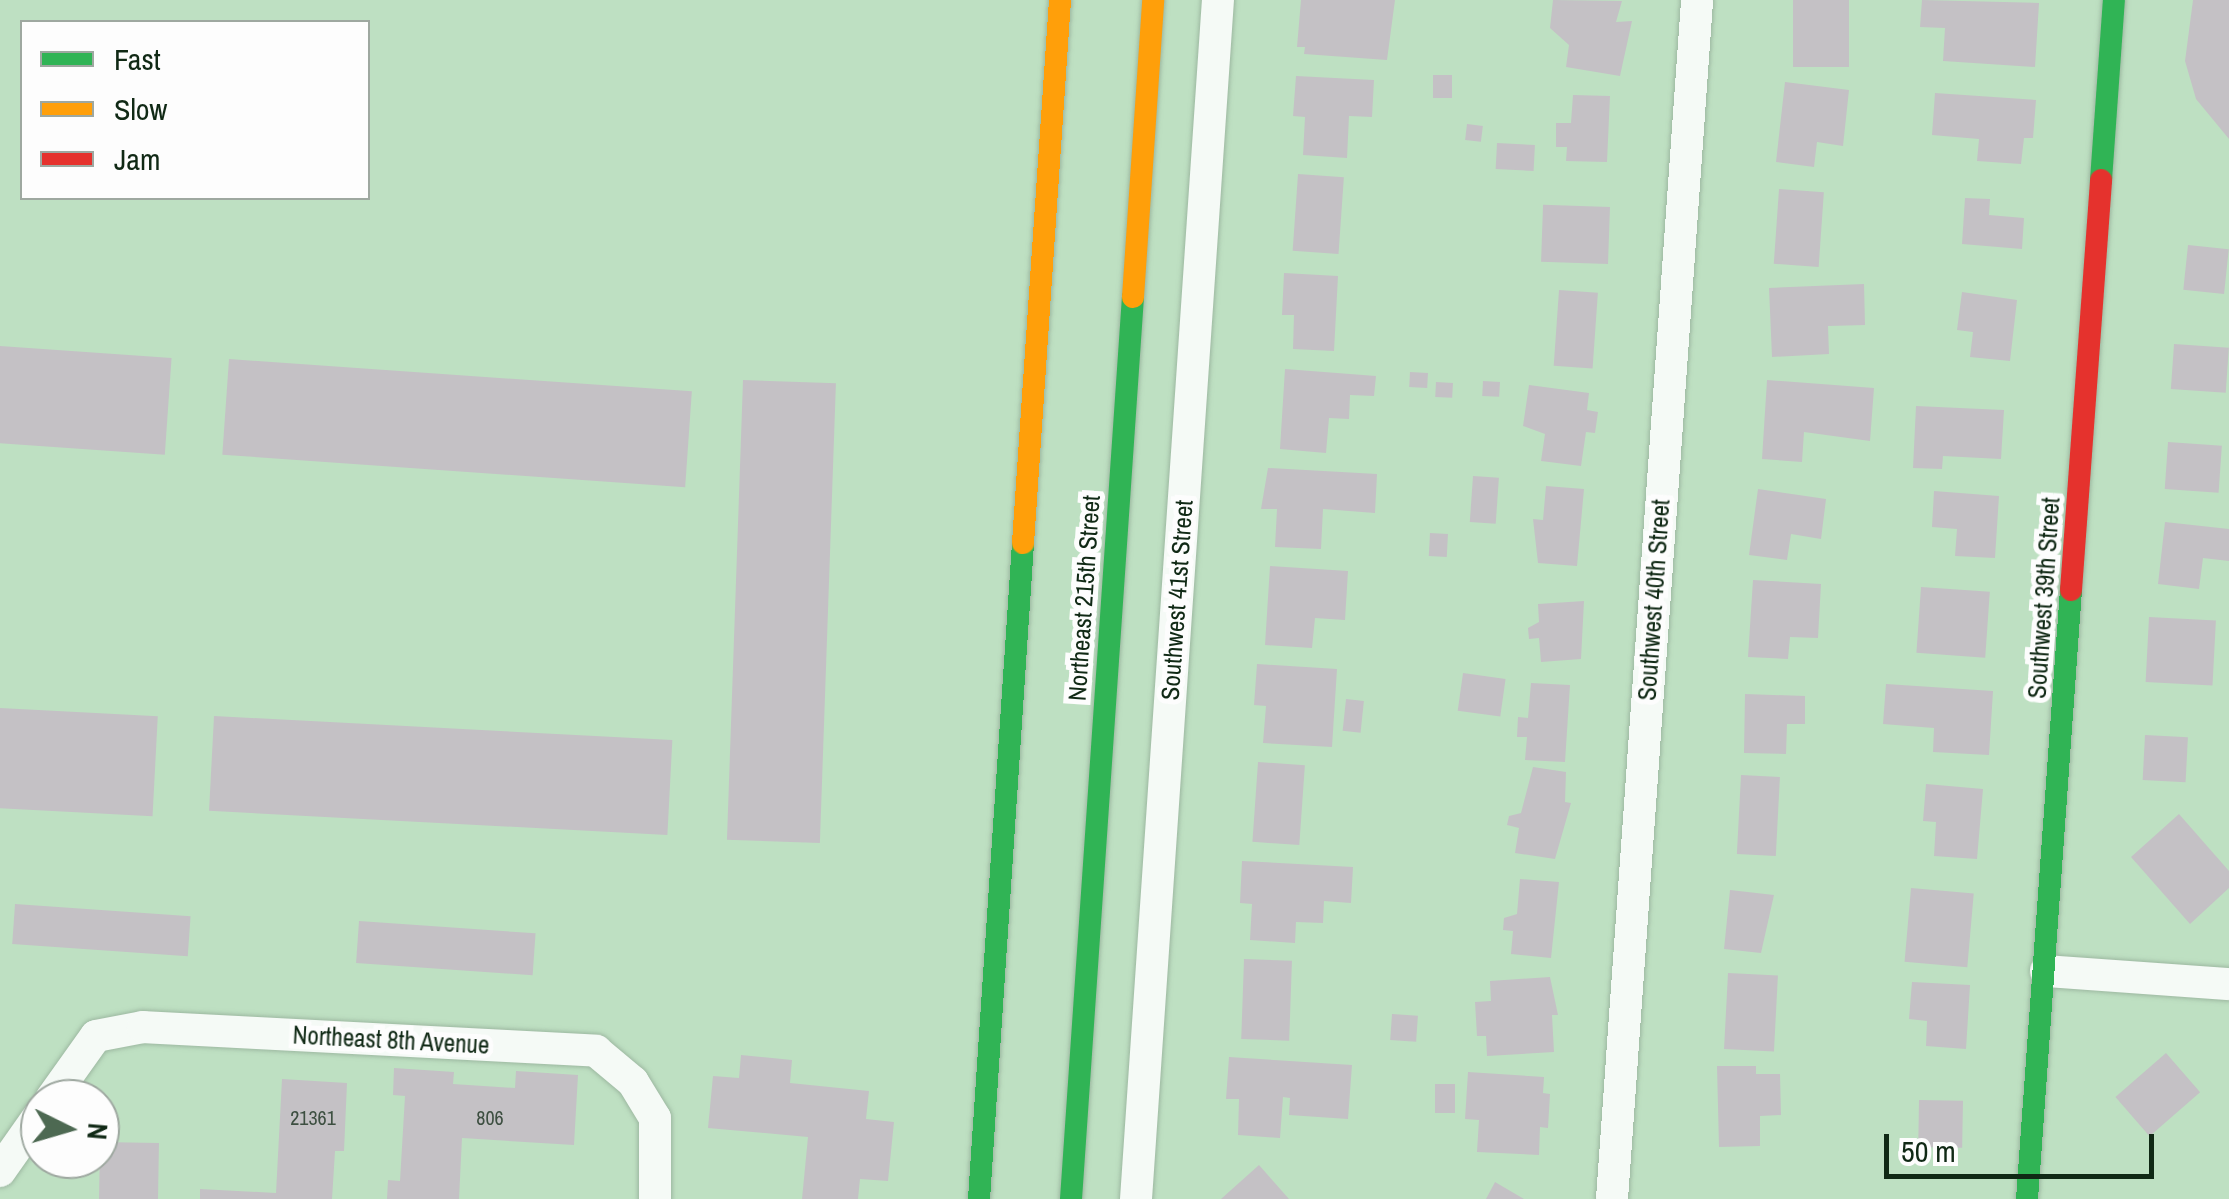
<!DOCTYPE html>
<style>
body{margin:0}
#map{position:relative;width:2229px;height:1199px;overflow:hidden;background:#bee0c2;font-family:"Archivo Narrow",sans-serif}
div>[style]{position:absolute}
.building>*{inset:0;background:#c4c1c5;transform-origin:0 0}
.roads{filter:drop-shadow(0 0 2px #9db8a1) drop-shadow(0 0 2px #9db8a1)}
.street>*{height:32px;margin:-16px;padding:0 16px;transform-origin:16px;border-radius:16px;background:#f5faf6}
.fast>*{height:22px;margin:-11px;padding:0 11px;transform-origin:11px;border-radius:11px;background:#30b455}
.slow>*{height:22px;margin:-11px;padding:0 11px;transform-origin:11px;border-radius:11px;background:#ff9f0a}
.jam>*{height:22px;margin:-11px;padding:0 11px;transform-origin:11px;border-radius:11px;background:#e5322d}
span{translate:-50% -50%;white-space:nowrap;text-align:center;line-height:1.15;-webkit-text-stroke:10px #fdfdfd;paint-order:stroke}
.number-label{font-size:20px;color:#3d4f41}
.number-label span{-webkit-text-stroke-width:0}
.street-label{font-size:25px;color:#102915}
.legend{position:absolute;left:20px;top:20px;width:350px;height:180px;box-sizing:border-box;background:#fdfdfd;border:2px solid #9ea8a0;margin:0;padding:12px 18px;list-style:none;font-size:30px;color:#102915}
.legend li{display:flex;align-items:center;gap:20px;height:50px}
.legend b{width:50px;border:2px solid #9ea8a0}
.north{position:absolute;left:20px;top:1079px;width:100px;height:100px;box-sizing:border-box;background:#fdfdfd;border:2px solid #9ea8a0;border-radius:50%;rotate:95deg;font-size:28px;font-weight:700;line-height:40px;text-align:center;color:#102915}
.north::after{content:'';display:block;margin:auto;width:35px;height:45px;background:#4d6952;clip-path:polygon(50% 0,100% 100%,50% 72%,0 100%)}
.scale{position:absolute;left:1884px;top:1134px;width:270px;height:45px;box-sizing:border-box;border:5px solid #102915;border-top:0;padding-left:12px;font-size:30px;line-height:35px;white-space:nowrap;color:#102915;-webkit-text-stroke:8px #fdfdfd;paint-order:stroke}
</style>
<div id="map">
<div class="building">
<div style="clip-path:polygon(1301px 0,1395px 0,1387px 60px,1304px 54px,1305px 47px,1297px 47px)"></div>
<div style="clip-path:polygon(1553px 0,1622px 1px,1616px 22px,1632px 21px,1620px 76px,1566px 67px,1569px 45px,1550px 28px)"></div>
<div style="left:1793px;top:0;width:56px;height:67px"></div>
<div style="clip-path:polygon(1922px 0,2039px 3px,2035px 67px,1943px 61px,1945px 28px,1920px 27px)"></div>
<div style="clip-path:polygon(2193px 0,2229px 0,2229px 139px,2196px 99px,2185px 61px)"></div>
<div style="left:1433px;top:75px;width:19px;height:23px"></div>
<div style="clip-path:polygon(1296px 76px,1374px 80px,1372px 117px,1349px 116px,1347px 158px,1303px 155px,1305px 117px,1293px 116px)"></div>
<div style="clip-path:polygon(1785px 82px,1849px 90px,1843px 146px,1817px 142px,1814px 167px,1776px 162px)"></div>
<div style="clip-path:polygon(1935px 93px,2036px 100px,2033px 138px,2024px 138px,2021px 164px,1977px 161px,1979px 139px,1932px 135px)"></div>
<div style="clip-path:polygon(1573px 95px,1610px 96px,1607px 162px,1566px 161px,1567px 147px,1556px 147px,1556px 123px,1571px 123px)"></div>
<div style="left:1467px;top:124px;width:16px;height:16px;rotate:7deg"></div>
<div style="left:1497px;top:143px;width:38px;height:26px;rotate:3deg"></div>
<div style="left:1298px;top:174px;width:46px;height:77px;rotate:4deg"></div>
<div style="left:1779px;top:189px;width:45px;height:75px;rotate:4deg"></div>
<div style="clip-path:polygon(1965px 198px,1990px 199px,1989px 215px,2024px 218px,2022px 249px,1962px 244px)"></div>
<div style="left:1610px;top:207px;width:57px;height:67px;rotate:92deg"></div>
<div style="left:2188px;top:245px;width:41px;height:45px;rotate:6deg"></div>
<div style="clip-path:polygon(1284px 273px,1338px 276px,1334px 351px,1293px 349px,1294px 315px,1282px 315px)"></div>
<div style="clip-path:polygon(1864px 284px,1865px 325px,1828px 326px,1829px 354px,1772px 357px,1769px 288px)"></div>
<div style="left:1559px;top:290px;width:39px;height:76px;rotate:4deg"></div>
<div style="clip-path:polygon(1962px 292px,2017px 300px,2010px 361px,1970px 357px,1973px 332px,1957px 330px)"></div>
<div style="left:2174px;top:344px;width:55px;height:45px;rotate:4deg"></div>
<div style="left:0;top:346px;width:172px;height:97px;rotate:4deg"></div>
<div style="left:229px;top:359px;width:464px;height:96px;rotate:4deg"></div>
<div style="clip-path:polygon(1285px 369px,1376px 376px,1374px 396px,1350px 395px,1349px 419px,1329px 418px,1326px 453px,1280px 449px)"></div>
<div style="left:1410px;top:372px;width:18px;height:15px;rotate:3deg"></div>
<div style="left:743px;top:380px;width:93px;height:460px;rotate:2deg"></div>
<div style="clip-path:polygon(1767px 380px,1874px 388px,1870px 441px,1804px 432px,1802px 462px,1762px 459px)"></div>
<div style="left:1483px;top:381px;width:17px;height:15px;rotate:3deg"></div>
<div style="left:1436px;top:382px;width:17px;height:15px;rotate:3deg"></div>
<div style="clip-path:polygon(1529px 385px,1589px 393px,1587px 410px,1598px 412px,1595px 433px,1586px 432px,1581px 466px,1541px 461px,1545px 434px,1523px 426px)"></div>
<div style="clip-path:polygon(1916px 406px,2004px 410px,2001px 459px,1943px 456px,1942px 469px,1913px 468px)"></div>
<div style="left:2168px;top:442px;width:54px;height:47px;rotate:4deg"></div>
<div style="clip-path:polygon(1268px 468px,1377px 474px,1375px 513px,1323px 509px,1321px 549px,1275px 547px,1277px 509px,1261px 509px)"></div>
<div style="left:1473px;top:476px;width:26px;height:46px;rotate:4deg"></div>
<div style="clip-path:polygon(1546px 486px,1584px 489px,1577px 566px,1538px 563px,1533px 519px,1543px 520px)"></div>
<div style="clip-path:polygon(1758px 489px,1826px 499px,1821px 539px,1791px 534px,1787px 560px,1749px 555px)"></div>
<div style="clip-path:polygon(1934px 491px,1999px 496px,1995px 558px,1955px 556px,1957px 529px,1932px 527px)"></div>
<div style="clip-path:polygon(2165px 522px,2229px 529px,2229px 561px,2203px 558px,2199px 589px,2158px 584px)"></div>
<div style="left:1430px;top:533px;width:18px;height:23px;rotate:3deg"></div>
<div style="clip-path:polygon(1270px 566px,1348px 571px,1345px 620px,1315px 618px,1312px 648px,1265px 645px)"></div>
<div style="clip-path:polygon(1753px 580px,1821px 584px,1818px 638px,1790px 637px,1788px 659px,1748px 657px)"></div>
<div style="left:1921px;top:587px;width:69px;height:66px;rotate:4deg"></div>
<div style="clip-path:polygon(1584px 601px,1581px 659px,1541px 662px,1539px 638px,1529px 639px,1528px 628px,1539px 622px,1538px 604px)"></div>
<div style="left:2149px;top:617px;width:67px;height:65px;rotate:3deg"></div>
<div style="clip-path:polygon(1257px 664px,1337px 669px,1332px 747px,1263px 743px,1266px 706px,1254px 705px)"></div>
<div style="left:1463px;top:673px;width:43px;height:38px;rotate:8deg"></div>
<div style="clip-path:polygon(1531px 683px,1570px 685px,1565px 762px,1525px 760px,1527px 737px,1517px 737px,1518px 717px,1528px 718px)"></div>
<div style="clip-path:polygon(1886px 684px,1993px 691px,1989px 755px,1933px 752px,1934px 728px,1883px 724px)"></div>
<div style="clip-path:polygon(1745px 694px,1805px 696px,1805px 724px,1787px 724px,1786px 754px,1744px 753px)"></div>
<div style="left:1346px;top:699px;width:18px;height:32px;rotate:6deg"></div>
<div style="left:0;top:708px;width:158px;height:100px;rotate:3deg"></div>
<div style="left:214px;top:716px;width:459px;height:95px;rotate:3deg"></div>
<div style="left:2145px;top:735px;width:43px;height:45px;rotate:3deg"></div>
<div style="left:1258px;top:762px;width:47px;height:80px;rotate:4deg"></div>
<div style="clip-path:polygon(1533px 767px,1566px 772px,1565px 802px,1571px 803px,1555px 859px,1515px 853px,1519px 828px,1507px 825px,1509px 816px,1521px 813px)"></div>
<div style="left:1741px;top:775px;width:39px;height:79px;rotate:3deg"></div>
<div style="clip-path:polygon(1926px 784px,1983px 789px,1977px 859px,1934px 856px,1936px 822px,1923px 821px)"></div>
<div style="clip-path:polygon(2179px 814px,2229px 871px,2229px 888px,2190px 924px,2131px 857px)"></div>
<div style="clip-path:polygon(1242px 861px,1353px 867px,1351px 903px,1324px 901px,1323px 923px,1296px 922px,1295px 943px,1250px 940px,1252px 904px,1240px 903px)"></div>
<div style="clip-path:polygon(1520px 879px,1559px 882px,1551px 958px,1511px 954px,1513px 931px,1503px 930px,1504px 918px,1517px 914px)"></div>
<div style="left:1911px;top:888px;width:63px;height:74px;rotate:5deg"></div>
<div style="clip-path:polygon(1730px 890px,1774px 895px,1761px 953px,1724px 949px)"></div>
<div style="left:15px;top:904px;width:176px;height:40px;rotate:4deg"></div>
<div style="left:359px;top:921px;width:177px;height:42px;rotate:4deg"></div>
<div style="left:1244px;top:959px;width:48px;height:80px;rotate:2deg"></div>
<div style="left:1728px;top:973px;width:50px;height:76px;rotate:3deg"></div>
<div style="clip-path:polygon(1550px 977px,1558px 1015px,1552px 1015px,1554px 1052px,1487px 1056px,1486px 1036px,1477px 1036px,1475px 1002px,1491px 1001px,1490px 981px)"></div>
<div style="clip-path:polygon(1912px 982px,1970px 985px,1966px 1049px,1926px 1046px,1927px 1021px,1909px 1019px)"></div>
<div style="left:1392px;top:1014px;width:26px;height:26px;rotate:4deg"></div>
<div style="left:2166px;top:1053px;width:52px;height:67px;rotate:49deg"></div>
<div style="clip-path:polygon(741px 1055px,792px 1060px,790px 1083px,869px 1091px,866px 1119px,894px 1122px,888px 1181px,860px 1179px,858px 1199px,802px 1199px,808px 1137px,708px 1128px,713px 1076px,739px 1078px)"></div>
<div style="clip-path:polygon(1229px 1057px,1352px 1065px,1348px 1119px,1289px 1115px,1290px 1098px,1283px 1097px,1280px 1138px,1238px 1135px,1239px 1099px,1226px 1099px)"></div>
<div style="clip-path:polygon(1717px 1066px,1756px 1066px,1756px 1074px,1780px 1074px,1781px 1115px,1760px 1116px,1760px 1146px,1719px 1147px)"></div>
<div style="clip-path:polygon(394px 1068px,454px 1072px,453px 1084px,515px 1088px,516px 1071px,578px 1075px,574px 1145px,462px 1138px,459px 1199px,387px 1199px,388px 1180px,400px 1181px,405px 1096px,393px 1095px)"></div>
<div style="clip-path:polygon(1468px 1072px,1544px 1077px,1543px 1093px,1550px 1094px,1548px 1128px,1540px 1127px,1539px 1155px,1477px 1152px,1479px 1120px,1465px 1119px)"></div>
<div style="clip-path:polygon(282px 1079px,347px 1083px,344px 1151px,335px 1151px,332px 1199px,200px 1199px,200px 1189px,276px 1193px)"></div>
<div style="left:1435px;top:1084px;width:20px;height:29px"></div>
<div style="left:1919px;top:1100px;width:44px;height:47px;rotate:1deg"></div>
<div style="left:100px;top:1142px;width:59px;height:57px;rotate:1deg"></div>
<div style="clip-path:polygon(1259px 1165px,1289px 1199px,1221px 1199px)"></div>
<div style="clip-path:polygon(1495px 1182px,1524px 1199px,1486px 1199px)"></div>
</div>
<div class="roads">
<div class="street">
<div style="left:2046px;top:971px;width:183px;rotate:4.1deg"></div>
<div style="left:51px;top:1099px;width:77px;rotate:-54.5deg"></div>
<div style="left:96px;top:1036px;width:48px;rotate:-10.8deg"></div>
<div style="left:143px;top:1027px;width:454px;rotate:3deg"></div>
<div style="left:596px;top:1051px;width:48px;rotate:40deg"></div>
<div style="left:633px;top:1082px;width:42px;rotate:58.6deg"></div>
<div style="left:655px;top:1118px;width:81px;rotate:90deg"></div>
<div style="left:0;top:1171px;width:70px;rotate:-54.9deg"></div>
<div style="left:1136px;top:1199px;width:1202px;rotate:-86.09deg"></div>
<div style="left:1612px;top:1199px;width:1202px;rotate:-85.94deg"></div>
</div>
<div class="fast">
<div style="left:2101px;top:180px;width:180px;rotate:-85.9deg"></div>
<div style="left:979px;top:1199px;width:657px;rotate:-86.16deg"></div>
<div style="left:1071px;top:1199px;width:904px;rotate:-86.07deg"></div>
<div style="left:2027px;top:1199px;width:611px;rotate:-85.87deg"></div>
</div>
<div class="slow">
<div style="left:1133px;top:297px;width:298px;rotate:-86.1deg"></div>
<div style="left:1023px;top:543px;width:544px;rotate:-86.1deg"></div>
</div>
<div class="jam">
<div style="left:2071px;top:590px;width:411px;rotate:-85.8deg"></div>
</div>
</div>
<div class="number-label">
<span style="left:313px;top:1117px">21361</span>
<span style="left:490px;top:1117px">806</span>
</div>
<div class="street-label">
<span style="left:1084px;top:598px;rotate:-86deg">Northeast 215th Street</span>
<span style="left:2044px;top:598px;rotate:-86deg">Southwest 39th Street</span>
<span style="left:1177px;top:600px;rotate:-86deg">Southwest 41st Street</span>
<span style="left:1654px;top:600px;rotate:-86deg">Southwest 40th Street</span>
<span style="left:391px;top:1040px;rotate:3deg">Northeast 8th Avenue</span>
</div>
<ul class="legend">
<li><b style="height:12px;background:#30b455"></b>Fast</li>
<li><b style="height:12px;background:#ff9f0a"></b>Slow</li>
<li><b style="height:12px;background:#e5322d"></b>Jam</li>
</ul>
<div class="north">N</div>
<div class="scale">50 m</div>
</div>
